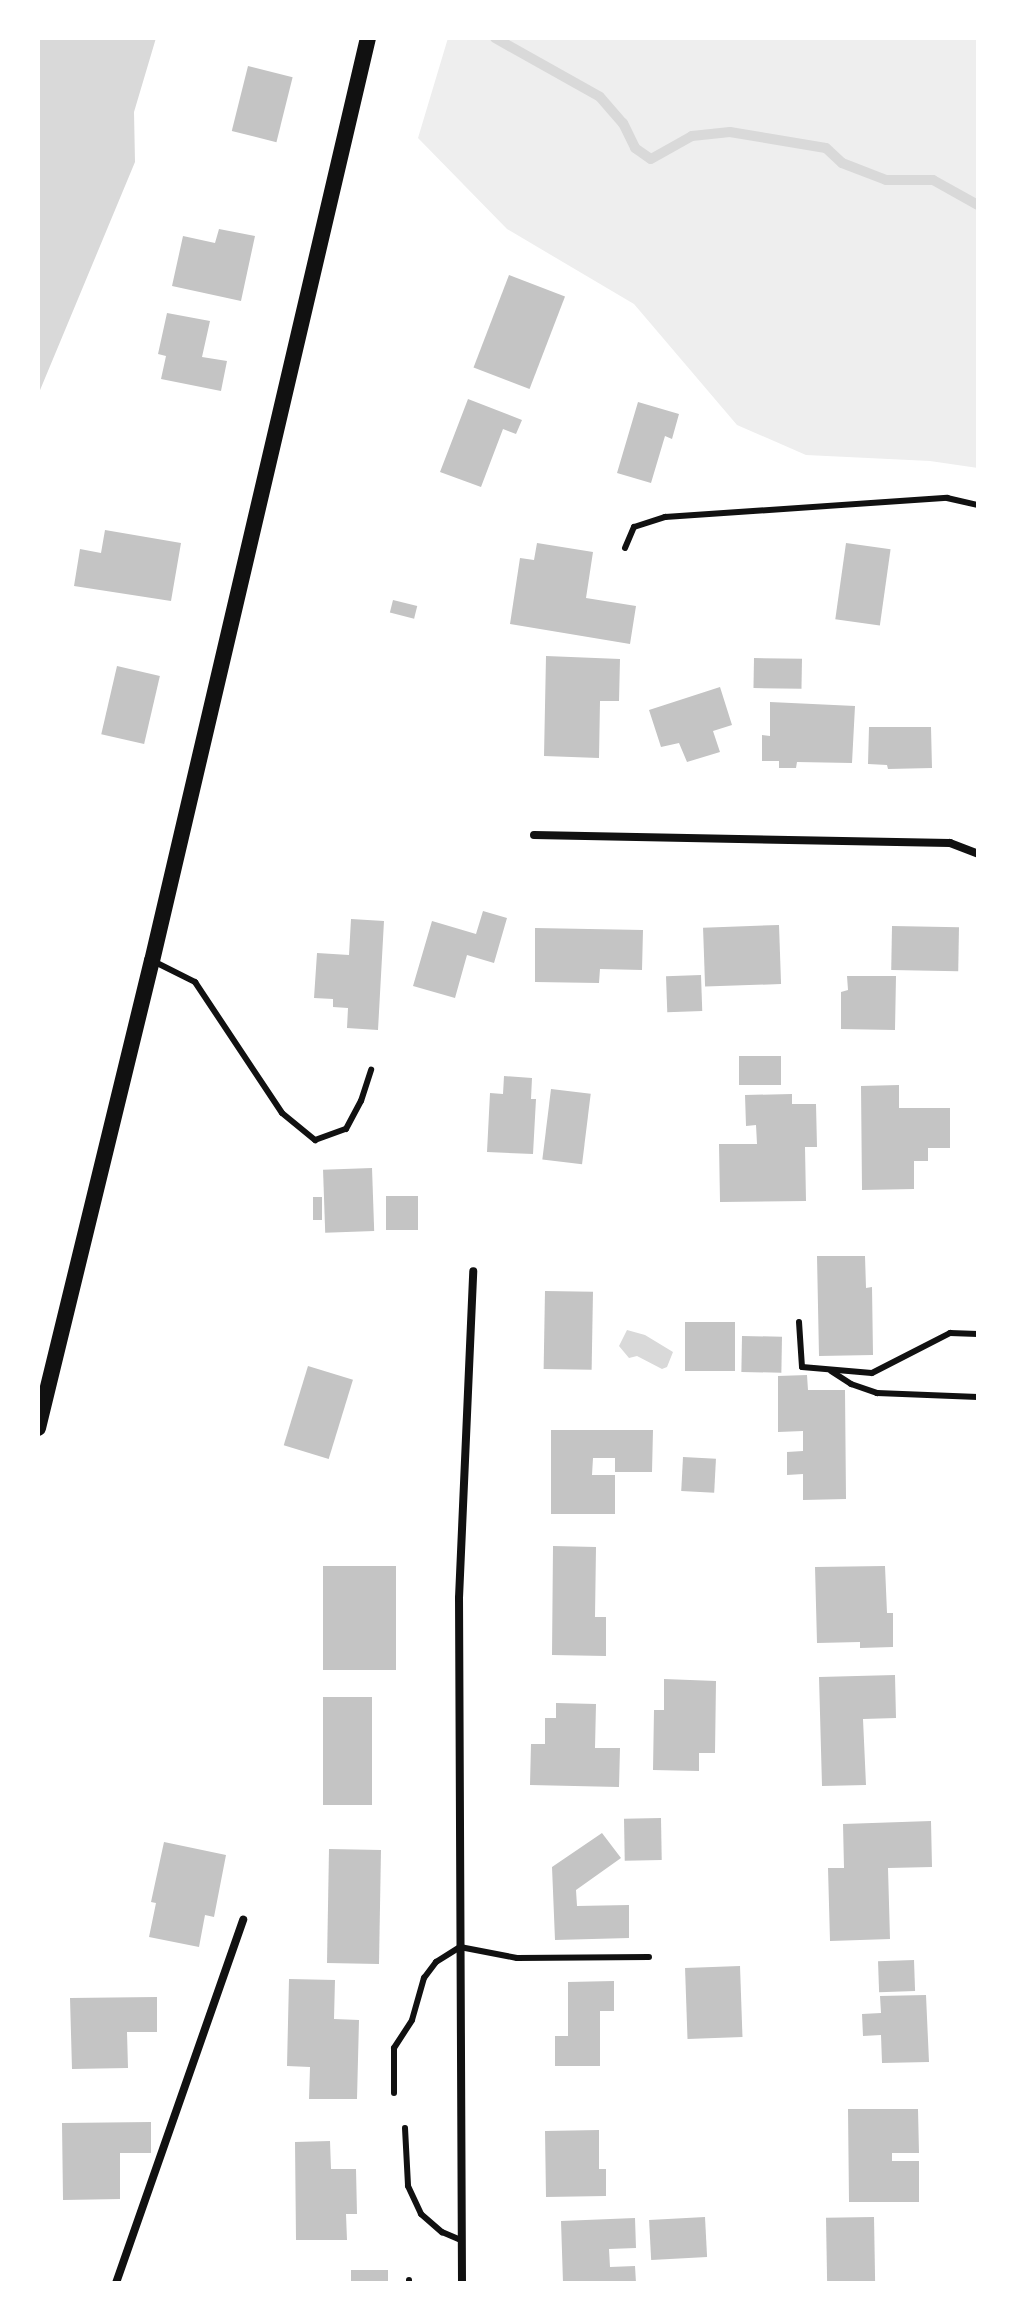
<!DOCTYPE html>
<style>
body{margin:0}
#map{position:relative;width:1016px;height:2321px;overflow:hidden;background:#fff;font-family:Roboto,sans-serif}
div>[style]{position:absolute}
.green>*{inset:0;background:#eee}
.water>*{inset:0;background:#d9d9d9}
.stream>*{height:10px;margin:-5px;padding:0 5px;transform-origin:5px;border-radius:5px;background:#d9d9d9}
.building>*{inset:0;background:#c4c4c4;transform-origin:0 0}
.service>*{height:6px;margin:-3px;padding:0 3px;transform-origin:3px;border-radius:3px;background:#111}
.minor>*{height:8px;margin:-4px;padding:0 4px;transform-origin:4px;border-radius:4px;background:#111}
.secondary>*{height:16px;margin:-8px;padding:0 8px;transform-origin:8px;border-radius:8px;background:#111}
span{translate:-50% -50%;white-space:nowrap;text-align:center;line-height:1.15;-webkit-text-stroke:6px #fff;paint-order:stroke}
.frame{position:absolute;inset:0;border:40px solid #fff;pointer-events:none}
</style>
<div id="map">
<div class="green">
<div style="clip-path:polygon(448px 38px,978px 38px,978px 468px,930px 461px,806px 455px,737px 425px,634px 304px,507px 229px,418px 138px)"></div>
</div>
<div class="water">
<div style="clip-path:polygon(38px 38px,156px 38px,134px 112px,135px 162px,38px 395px)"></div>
<div style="clip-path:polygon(627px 1330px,645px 1335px,673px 1352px,667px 1367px,662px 1369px,637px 1356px,629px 1358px,619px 1346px)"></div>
</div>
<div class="stream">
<div style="left:495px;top:38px;width:120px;rotate:29.3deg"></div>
<div style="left:600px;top:97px;width:35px;rotate:49deg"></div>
<div style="left:623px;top:123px;width:28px;rotate:64deg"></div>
<div style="left:635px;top:148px;width:19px;rotate:35deg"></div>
<div style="left:651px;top:159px;width:47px;rotate:-29.3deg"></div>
<div style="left:692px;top:136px;width:38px;rotate:-6deg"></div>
<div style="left:730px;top:132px;width:97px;rotate:9.5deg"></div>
<div style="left:826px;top:148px;width:22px;rotate:43deg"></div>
<div style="left:842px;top:163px;width:47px;rotate:21.1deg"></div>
<div style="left:886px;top:180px;width:47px"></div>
<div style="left:933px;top:180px;width:51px;rotate:29.1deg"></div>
</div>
<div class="building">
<div style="left:248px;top:66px;width:46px;height:67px;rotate:14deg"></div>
<div style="clip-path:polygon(219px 229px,255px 236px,241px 301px,172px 286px,183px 236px,215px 243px)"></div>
<div style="left:509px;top:275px;width:60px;height:99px;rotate:21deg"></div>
<div style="clip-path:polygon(167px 313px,210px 321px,202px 357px,227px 361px,221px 391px,161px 379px,166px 356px,158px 354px)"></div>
<div style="clip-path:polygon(468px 399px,522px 420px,516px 434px,503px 429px,481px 487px,440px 472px)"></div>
<div style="clip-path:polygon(638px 402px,679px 414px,672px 439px,665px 436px,651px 483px,617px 473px)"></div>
<div style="clip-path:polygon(105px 530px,181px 543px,171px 601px,74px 586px,80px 549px,101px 553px)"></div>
<div style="clip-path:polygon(537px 543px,593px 552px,586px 598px,636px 606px,630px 644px,510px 624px,520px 558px,534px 560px)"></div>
<div style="left:846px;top:543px;width:45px;height:77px;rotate:8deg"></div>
<div style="left:393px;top:600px;width:25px;height:13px;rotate:14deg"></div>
<div style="clip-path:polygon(546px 656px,620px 659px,619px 701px,600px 701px,599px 758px,544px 756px)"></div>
<div style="left:754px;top:658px;width:48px;height:30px;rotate:1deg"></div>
<div style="left:117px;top:666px;width:44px;height:70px;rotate:13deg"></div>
<div style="clip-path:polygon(720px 687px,732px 725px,713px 731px,720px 752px,687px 762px,679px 743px,661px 747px,649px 710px)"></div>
<div style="clip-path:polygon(770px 702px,855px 706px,852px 763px,797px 762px,796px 768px,779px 768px,779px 761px,762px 761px,762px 735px,770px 736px)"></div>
<div style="clip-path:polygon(869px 727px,931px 727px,932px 768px,888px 769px,887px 765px,868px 764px)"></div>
<div style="clip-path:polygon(483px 911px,507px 918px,494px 963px,467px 955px,455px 998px,413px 986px,432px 921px,476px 934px)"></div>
<div style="clip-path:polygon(351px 919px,384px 921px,378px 1030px,347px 1028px,348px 1008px,333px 1007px,333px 999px,314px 998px,317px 953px,349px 955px)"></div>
<div style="left:779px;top:925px;width:59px;height:76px;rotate:88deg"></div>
<div style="left:892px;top:926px;width:67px;height:44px;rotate:1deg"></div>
<div style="clip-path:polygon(535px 928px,643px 930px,642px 970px,600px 969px,599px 983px,535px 982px)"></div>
<div style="left:701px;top:975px;width:36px;height:35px;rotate:88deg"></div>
<div style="clip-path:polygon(847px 976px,896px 976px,895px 1030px,841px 1029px,841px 992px,848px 990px)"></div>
<div style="left:781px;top:1056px;width:29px;height:42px;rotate:90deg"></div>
<div style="clip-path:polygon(504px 1076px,532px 1078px,531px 1099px,536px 1099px,533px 1154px,487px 1152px,490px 1093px,503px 1094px)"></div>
<div style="clip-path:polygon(899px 1085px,899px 1108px,950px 1108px,950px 1148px,928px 1148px,928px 1161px,914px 1161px,914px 1189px,862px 1190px,861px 1086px)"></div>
<div style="left:551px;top:1089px;width:40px;height:71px;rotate:7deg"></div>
<div style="clip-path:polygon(792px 1094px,792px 1104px,816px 1104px,817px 1147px,805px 1147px,806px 1201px,720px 1202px,719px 1144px,757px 1144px,756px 1125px,746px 1126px,745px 1095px)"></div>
<div style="left:372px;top:1168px;width:63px;height:49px;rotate:88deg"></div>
<div style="left:418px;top:1196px;width:34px;height:32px;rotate:90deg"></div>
<div style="left:313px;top:1197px;width:9px;height:23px"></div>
<div style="clip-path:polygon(817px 1256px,865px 1256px,866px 1288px,872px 1287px,873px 1355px,819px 1356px)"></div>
<div style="left:545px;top:1291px;width:48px;height:78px;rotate:1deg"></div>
<div style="left:685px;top:1322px;width:50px;height:49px"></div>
<div style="left:742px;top:1336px;width:40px;height:36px;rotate:1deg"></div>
<div style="left:308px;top:1366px;width:47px;height:83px;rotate:17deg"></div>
<div style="clip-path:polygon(807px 1375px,808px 1390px,845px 1390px,846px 1499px,803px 1500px,803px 1474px,787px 1475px,787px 1452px,803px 1451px,803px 1431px,778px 1432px,778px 1376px)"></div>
<div style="clip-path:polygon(551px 1430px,653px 1430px,652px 1472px,615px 1472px,615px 1458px,593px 1458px,592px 1475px,615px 1475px,615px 1514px,551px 1514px)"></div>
<div style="left:683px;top:1457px;width:33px;height:34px;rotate:3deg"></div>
<div style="clip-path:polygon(553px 1546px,596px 1547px,595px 1617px,606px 1617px,606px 1656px,552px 1655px)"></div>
<div style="left:323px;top:1566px;width:73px;height:104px"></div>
<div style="clip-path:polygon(885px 1566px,887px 1613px,893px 1613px,893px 1647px,860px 1648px,860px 1642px,817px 1643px,815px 1567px)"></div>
<div style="clip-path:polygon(895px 1675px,896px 1718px,863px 1719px,866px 1785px,822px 1786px,819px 1677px)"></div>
<div style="clip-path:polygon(664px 1679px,716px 1681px,715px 1753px,699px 1753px,699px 1771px,653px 1770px,654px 1710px,664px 1710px)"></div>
<div style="left:323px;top:1697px;width:49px;height:108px"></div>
<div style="clip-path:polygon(556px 1703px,596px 1704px,595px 1748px,620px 1748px,619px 1787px,530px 1785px,531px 1744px,545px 1744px,545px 1718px,556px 1718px)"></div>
<div style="left:661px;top:1818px;width:42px;height:37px;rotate:89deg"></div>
<div style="clip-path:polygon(931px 1821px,932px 1867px,888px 1868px,890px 1939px,830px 1941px,828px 1868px,844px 1868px,843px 1824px)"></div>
<div style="clip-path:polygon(602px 1833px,621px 1858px,576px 1890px,577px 1906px,629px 1905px,629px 1938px,555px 1940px,552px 1867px)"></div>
<div style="clip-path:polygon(164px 1842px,226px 1855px,214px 1917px,205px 1915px,199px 1947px,149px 1937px,156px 1903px,151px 1902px)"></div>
<div style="left:329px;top:1849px;width:52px;height:114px;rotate:1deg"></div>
<div style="left:914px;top:1960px;width:31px;height:36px;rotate:88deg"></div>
<div style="left:740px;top:1966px;width:71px;height:55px;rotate:88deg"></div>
<div style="clip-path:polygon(289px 1979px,335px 1980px,334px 2019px,359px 2020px,357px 2099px,309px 2099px,310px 2067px,287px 2066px)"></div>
<div style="clip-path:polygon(614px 1981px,614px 2011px,600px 2011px,600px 2066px,555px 2066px,555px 2036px,568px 2036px,568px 1982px)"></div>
<div style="clip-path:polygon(926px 1995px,929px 2062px,882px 2063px,881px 2035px,863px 2036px,862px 2014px,881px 2013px,880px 1996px)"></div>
<div style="clip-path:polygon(157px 1997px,157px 2032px,127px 2032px,128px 2068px,72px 2069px,70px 1998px)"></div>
<div style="clip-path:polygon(848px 2109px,918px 2109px,919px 2153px,892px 2153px,892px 2161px,919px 2161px,919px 2202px,849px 2202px)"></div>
<div style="clip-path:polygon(151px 2122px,151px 2153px,120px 2153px,120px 2199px,63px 2200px,62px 2123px)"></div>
<div style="clip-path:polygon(599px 2130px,599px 2169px,606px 2169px,606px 2196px,546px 2197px,545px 2131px)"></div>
<div style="clip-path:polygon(330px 2141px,331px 2169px,356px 2169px,357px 2214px,346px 2214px,347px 2240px,296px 2240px,295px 2142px)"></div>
<div style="left:705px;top:2217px;width:40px;height:56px;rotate:87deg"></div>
<div style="left:874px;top:2217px;width:66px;height:48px;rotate:89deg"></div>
<div style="clip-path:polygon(635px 2218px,636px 2248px,609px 2249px,610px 2267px,635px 2266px,636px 2283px,563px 2283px,561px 2221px)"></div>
<div style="left:351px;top:2270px;width:37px;height:13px"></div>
</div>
<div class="service">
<div style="left:625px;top:548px;width:23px;rotate:-67deg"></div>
<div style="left:634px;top:527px;width:33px;rotate:-18deg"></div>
<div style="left:665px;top:517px;width:283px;rotate:-3.9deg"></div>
<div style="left:947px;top:498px;width:32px;rotate:13deg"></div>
<div style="left:155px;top:962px;width:45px;rotate:26.6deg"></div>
<div style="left:195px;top:982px;width:157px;rotate:56.4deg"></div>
<div style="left:282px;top:1113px;width:43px;rotate:39.3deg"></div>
<div style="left:315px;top:1140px;width:33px;rotate:-20deg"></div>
<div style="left:346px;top:1129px;width:32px;rotate:-62deg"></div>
<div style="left:361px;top:1101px;width:33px;rotate:-72deg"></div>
<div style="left:799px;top:1322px;width:45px;rotate:86.2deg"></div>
<div style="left:802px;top:1367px;width:70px;rotate:4.9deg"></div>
<div style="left:872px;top:1373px;width:88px;rotate:-27.1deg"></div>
<div style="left:950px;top:1333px;width:28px;rotate:2deg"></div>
<div style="left:831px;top:1371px;width:24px;rotate:33deg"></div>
<div style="left:851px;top:1384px;width:28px;rotate:19deg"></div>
<div style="left:877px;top:1393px;width:101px;rotate:2.3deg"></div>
<div style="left:394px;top:2093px;width:45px;rotate:-90deg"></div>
<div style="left:394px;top:2048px;width:33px;rotate:-57deg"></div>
<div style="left:412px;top:2020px;width:44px;rotate:-74.1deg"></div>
<div style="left:424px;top:1978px;width:20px;rotate:-53deg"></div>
<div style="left:436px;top:1962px;width:28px;rotate:-32deg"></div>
<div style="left:460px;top:1947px;width:58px;rotate:10.9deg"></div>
<div style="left:517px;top:1958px;width:132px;rotate:-0.4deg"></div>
<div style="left:405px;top:2128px;width:58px;rotate:87deg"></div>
<div style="left:408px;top:2186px;width:31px;rotate:65deg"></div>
<div style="left:421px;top:2214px;width:28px;rotate:41deg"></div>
<div style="left:442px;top:2232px;width:21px;rotate:23deg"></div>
<div style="left:409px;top:2283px;width:3px;rotate:-90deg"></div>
</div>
<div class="minor">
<div style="left:534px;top:835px;width:416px;rotate:1.1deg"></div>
<div style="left:950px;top:843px;width:30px;rotate:21deg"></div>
<div style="left:116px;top:2283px;width:385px;rotate:-70.7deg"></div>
<div style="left:462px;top:2283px;width:685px;rotate:-90.25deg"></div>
<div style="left:459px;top:1598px;width:327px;rotate:-87.5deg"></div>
</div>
<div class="secondary">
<div style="left:38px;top:1428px;width:481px;rotate:-76.3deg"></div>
<div style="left:152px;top:961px;width:948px;rotate:-76.83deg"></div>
</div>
<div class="frame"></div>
</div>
